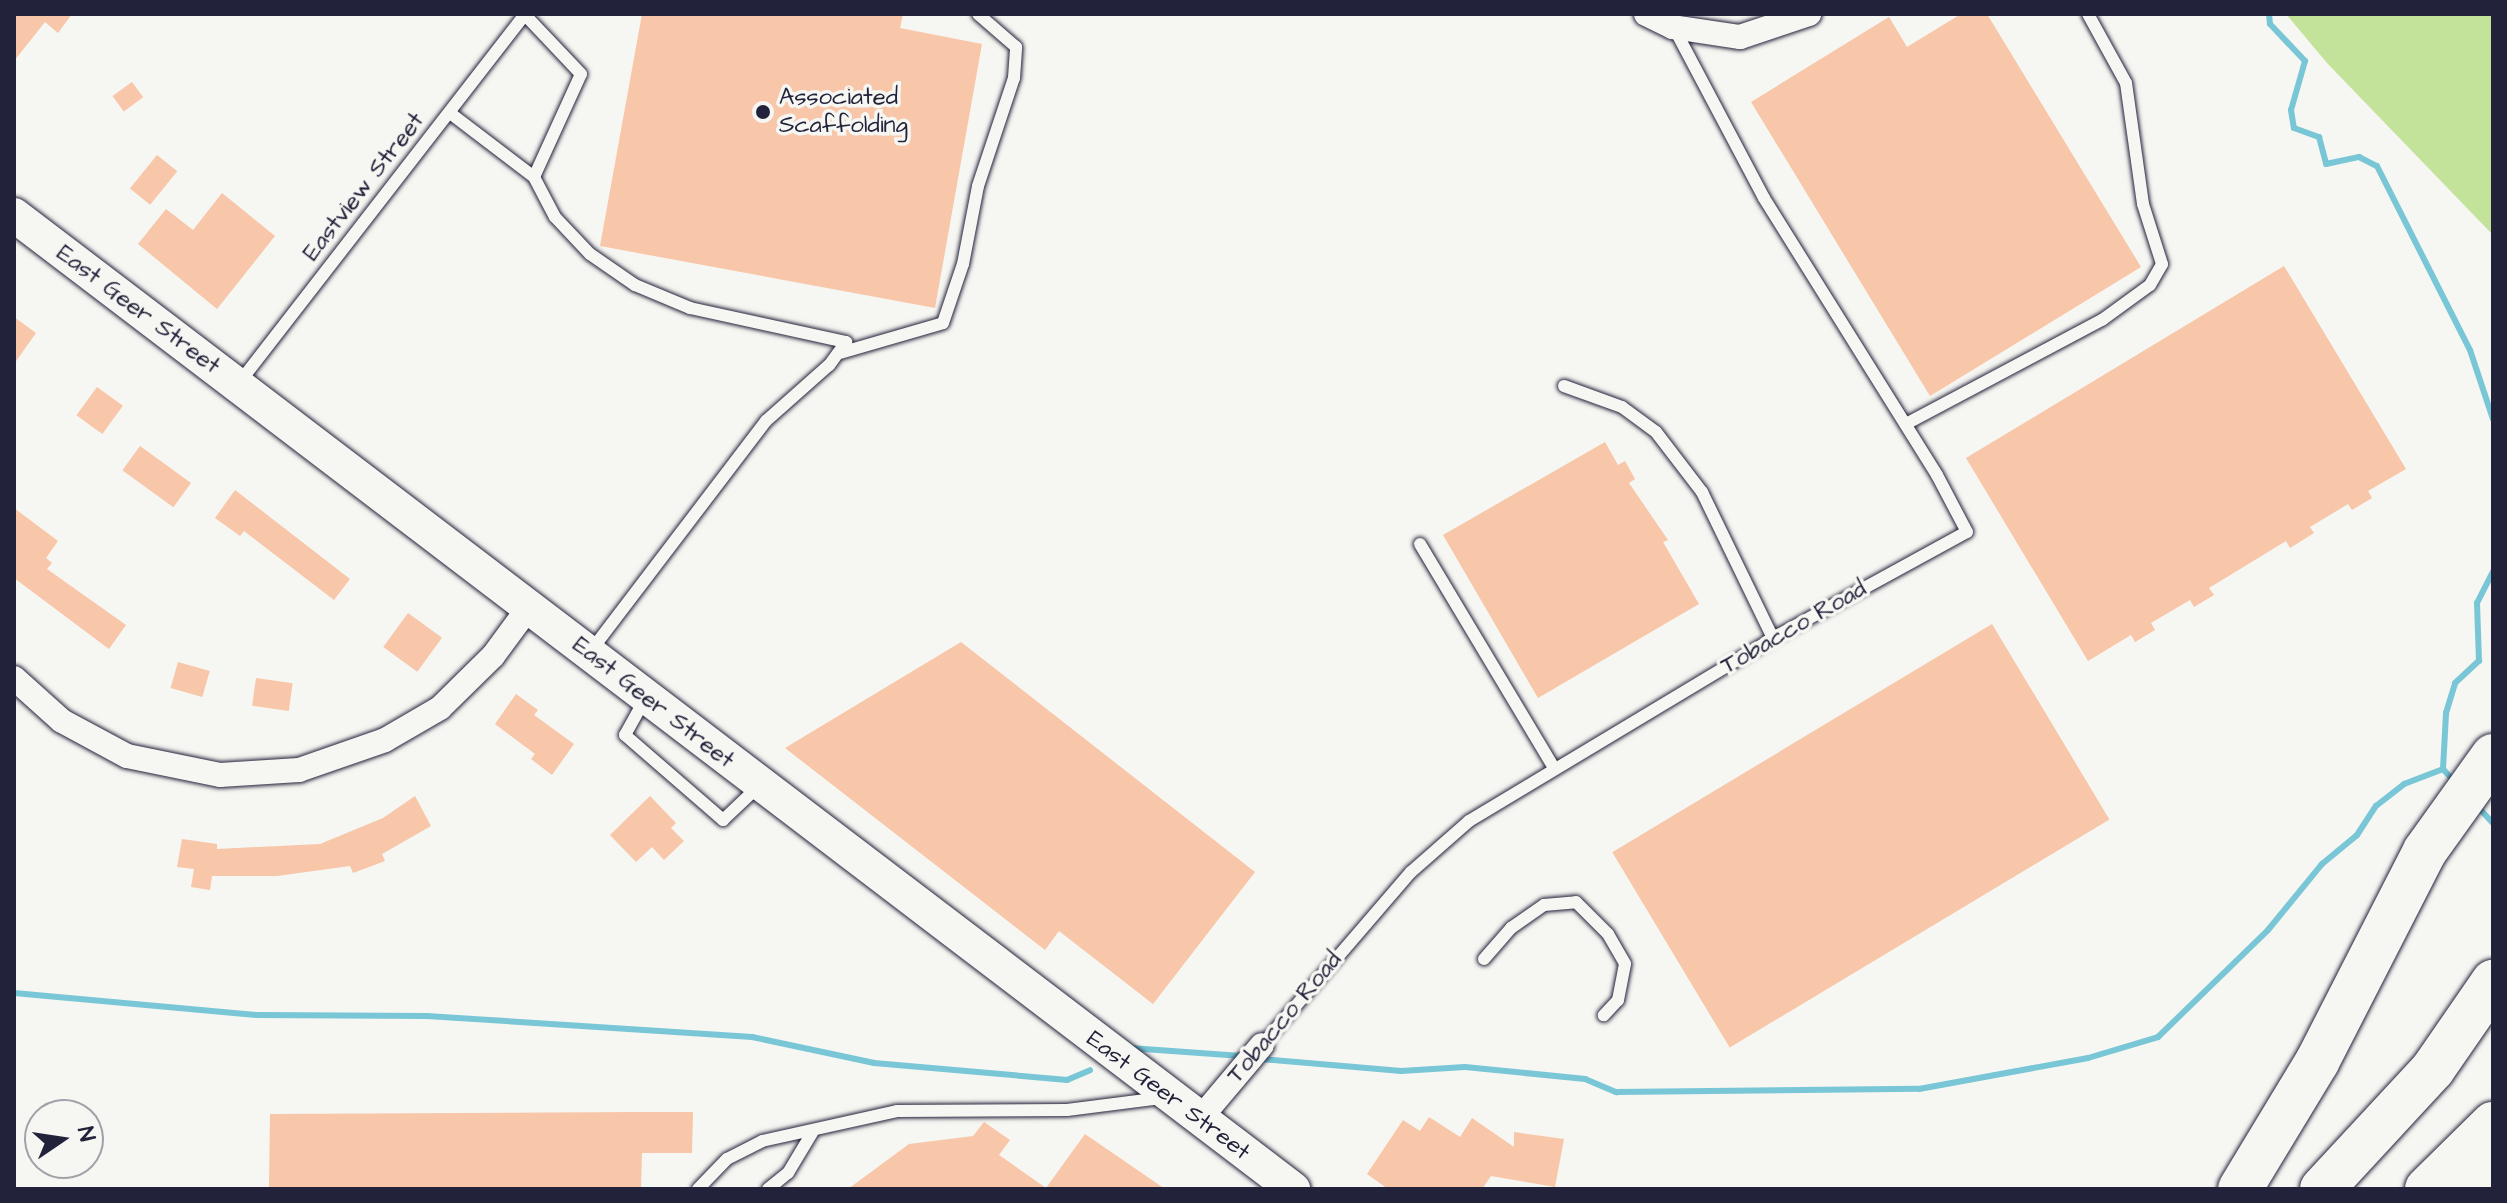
<!DOCTYPE html>
<style>
body{margin:0}
#map{position:relative;width:2507px;height:1203px;overflow:hidden;background:#f6f6f2;font-family:"Architects Daughter",sans-serif}
div>[style]{position:absolute}
.green>*{inset:0;background:#c3e29a}
.stream>*{height:6px;margin:-3px;padding:0 3px;transform-origin:3px;border-radius:3px;background:#78c6d6}
.building>*{inset:0;background:#f8c6a8;transform-origin:0 0}
.roads{filter:drop-shadow(0 0 2px #22223b) drop-shadow(0 0 2px #22223b)}
.service>*{height:12px;margin:-6px;padding:0 6px;transform-origin:6px;border-radius:6px;background:#f6f6f2}
.minor>*{height:24px;margin:-12px;padding:0 12px;transform-origin:12px;border-radius:12px;background:#f6f6f2}
.secondary>*{height:34px;margin:-17px;padding:0 17px;transform-origin:17px;border-radius:17px;background:#f6f6f2}
.motorway>*{height:44px;margin:-22px;padding:0 22px;transform-origin:22px;border-radius:22px;background:#f6f6f2}
.dots>*{width:22px;height:22px;translate:-50% -50%;box-sizing:border-box;border:4px solid #f6f6f2;border-radius:50%}
span{translate:-50% -50%;white-space:nowrap;text-align:center;line-height:1.15;-webkit-text-stroke:7px #f6f6f2;paint-order:stroke}
.poi-label{font-size:24px;color:#22223b}
.left{translate:0 -50%;text-align:left}
.street-label{font-size:24px;color:#22223b}
.frame{position:absolute;inset:0;border:16px solid #22223b;pointer-events:none}
.north{position:absolute;left:24px;top:1099px;width:80px;height:80px;box-sizing:border-box;background:#f6f6f2;border:2px solid #a1a1a9;border-radius:50%;rotate:77deg;font-size:22px;font-weight:700;line-height:32px;text-align:center;color:#22223b}
.north::after{content:'';display:block;margin:auto;width:28px;height:36px;background:#22223b;clip-path:polygon(50% 0,100% 100%,50% 72%,0 100%)}
</style>
<div id="map">
<div class="green">
<div style="clip-path:polygon(2286px 14px,2493px 14px,2493px 235px,2327px 63px)"></div>
</div>
<div class="stream">
<div style="left:2269px;top:14px;width:10px;rotate:84deg"></div>
<div style="left:2270px;top:24px;width:51px;rotate:46.6deg"></div>
<div style="left:2305px;top:61px;width:51px;rotate:105.9deg"></div>
<div style="left:2291px;top:110px;width:18px;rotate:81deg"></div>
<div style="left:2294px;top:128px;width:27px;rotate:20deg"></div>
<div style="left:2319px;top:137px;width:28px;rotate:75deg"></div>
<div style="left:2326px;top:164px;width:34px;rotate:-12deg"></div>
<div style="left:2359px;top:157px;width:20px;rotate:27deg"></div>
<div style="left:2377px;top:166px;width:206px;rotate:63.2deg"></div>
<div style="left:2470px;top:350px;width:73px;rotate:71.6deg"></div>
<div style="left:2455px;top:782px;width:18px;rotate:-133deg"></div>
<div style="left:2443px;top:769px;width:56px;rotate:-86.9deg"></div>
<div style="left:2446px;top:713px;width:31px;rotate:-73deg"></div>
<div style="left:2455px;top:683px;width:33px;rotate:-43deg"></div>
<div style="left:2479px;top:661px;width:58px;rotate:-92deg"></div>
<div style="left:2477px;top:603px;width:36px;rotate:-63deg"></div>
<div style="left:2476px;top:805px;width:25px;rotate:47deg"></div>
<div style="left:14px;top:993px;width:244px;rotate:5.2deg"></div>
<div style="left:257px;top:1015px;width:170px;rotate:0.3deg"></div>
<div style="left:427px;top:1016px;width:326px;rotate:3.7deg"></div>
<div style="left:752px;top:1037px;width:125px;rotate:12deg"></div>
<div style="left:874px;top:1063px;width:194px;rotate:5deg"></div>
<div style="left:1067px;top:1080px;width:25px;rotate:-23deg"></div>
<div style="left:1130px;top:1048px;width:112px;rotate:4.1deg"></div>
<div style="left:1261px;top:1059px;width:141px;rotate:4.9deg"></div>
<div style="left:1401px;top:1071px;width:64px;rotate:-3.6deg"></div>
<div style="left:1465px;top:1067px;width:121px;rotate:5.7deg"></div>
<div style="left:1585px;top:1079px;width:34px;rotate:23deg"></div>
<div style="left:1616px;top:1092px;width:303px;rotate:-0.6deg"></div>
<div style="left:1919px;top:1089px;width:172px;rotate:-10.4deg"></div>
<div style="left:2088px;top:1058px;width:73px;rotate:-16.7deg"></div>
<div style="left:2158px;top:1037px;width:153px;rotate:-44.2deg"></div>
<div style="left:2268px;top:930px;width:85px;rotate:-50.7deg"></div>
<div style="left:2322px;top:864px;width:45px;rotate:-39.6deg"></div>
<div style="left:2357px;top:835px;width:35px;rotate:-57deg"></div>
<div style="left:2376px;top:806px;width:36px;rotate:-38deg"></div>
<div style="left:2404px;top:784px;width:42px;rotate:-21deg"></div>
</div>
<div class="building">
<div style="clip-path:polygon(14px 14px,72px 14px,58px 33px,45px 22px,14px 61px)"></div>
<div style="clip-path:polygon(642px 14px,903px 14px,900px 28px,982px 44px,935px 308px,600px 246px)"></div>
<div style="clip-path:polygon(1961px 14px,1987px 14px,2141px 267px,1930px 396px,1751px 102px,1889px 17px,1907px 47px)"></div>
<div style="left:132px;top:82px;width:19px;height:24px;rotate:54deg"></div>
<div style="left:157px;top:155px;width:26px;height:43px;rotate:39deg"></div>
<div style="clip-path:polygon(222px 193px,275px 236px,217px 309px,138px 244px,166px 209px,193px 230px)"></div>
<div style="clip-path:polygon(2284px 266px,2406px 469px,2368px 491px,2372px 498px,2352px 510px,2348px 504px,2310px 527px,2314px 533px,2290px 548px,2286px 541px,2209px 588px,2214px 595px,2194px 607px,2190px 600px,2151px 623px,2155px 630px,2135px 642px,2131px 635px,2088px 661px,1966px 458px)"></div>
<div style="clip-path:polygon(14px 317px,36px 333px,14px 364px)"></div>
<div style="left:97px;top:387px;width:32px;height:35px;rotate:36deg"></div>
<div style="clip-path:polygon(1605px 442px,1618px 465px,1625px 461px,1635px 479px,1629px 483px,1668px 540px,1663px 542px,1699px 604px,1538px 698px,1443px 535px)"></div>
<div style="left:140px;top:446px;width:63px;height:30px;rotate:36deg"></div>
<div style="clip-path:polygon(235px 490px,350px 579px,334px 600px,244px 531px,240px 536px,215px 518px)"></div>
<div style="clip-path:polygon(14px 508px,58px 541px,46px 558px,52px 563px,47px 569px,126px 625px,109px 649px,14px 578px)"></div>
<div style="left:408px;top:613px;width:42px;height:42px;rotate:36deg"></div>
<div style="left:1992px;top:624px;width:228px;height:443px;rotate:59deg"></div>
<div style="clip-path:polygon(961px 642px,1255px 872px,1153px 1004px,1059px 931px,1045px 950px,785px 748px)"></div>
<div style="left:178px;top:662px;width:33px;height:27px;rotate:16deg"></div>
<div style="left:256px;top:678px;width:37px;height:28px;rotate:8deg"></div>
<div style="clip-path:polygon(516px 694px,538px 710px,534px 715px,574px 744px,552px 775px,531px 759px,535px 754px,495px 724px)"></div>
<div style="clip-path:polygon(415px 796px,431px 826px,382px 854px,385px 861px,353px 873px,350px 866px,277px 876px,212px 876px,210px 890px,191px 887px,194px 869px,177px 867px,182px 839px,217px 844px,217px 849px,320px 844px,383px 818px)"></div>
<div style="clip-path:polygon(650px 796px,676px 823px,671px 828px,684px 841px,664px 860px,652px 847px,636px 862px,610px 835px)"></div>
<div style="clip-path:polygon(638px 1112px,693px 1112px,692px 1153px,642px 1153px,641px 1189px,269px 1189px,270px 1114px)"></div>
<div style="clip-path:polygon(1429px 1117px,1460px 1137px,1472px 1118px,1514px 1147px,1514px 1132px,1564px 1139px,1555px 1187px,1491px 1176px,1482px 1189px,1388px 1189px,1367px 1174px,1403px 1120px,1420px 1131px)"></div>
<div style="clip-path:polygon(984px 1122px,1010px 1140px,999px 1155px,1046px 1188px,1085px 1134px,1165px 1189px,848px 1189px,909px 1144px,973px 1136px)"></div>
</div>
<div class="roads">
<div class="service">
<div style="left:450px;top:113px;width:106px;rotate:37.3deg"></div>
<div style="left:534px;top:177px;width:113px;rotate:-65.5deg"></div>
<div style="left:581px;top:74px;width:81px;rotate:-133.5deg"></div>
<div style="left:534px;top:177px;width:45px;rotate:62.3deg"></div>
<div style="left:555px;top:217px;width:51px;rotate:46.6deg"></div>
<div style="left:590px;top:254px;width:55px;rotate:34.6deg"></div>
<div style="left:635px;top:285px;width:60px;rotate:22.7deg"></div>
<div style="left:690px;top:308px;width:160px;rotate:12.3deg"></div>
<div style="left:846px;top:342px;width:29px;rotate:126deg"></div>
<div style="left:829px;top:365px;width:84px;rotate:138.4deg"></div>
<div style="left:766px;top:421px;width:289px;rotate:127.3deg"></div>
<div style="left:840px;top:353px;width:107px;rotate:-16.2deg"></div>
<div style="left:943px;top:323px;width:62px;rotate:-71.3deg"></div>
<div style="left:963px;top:264px;width:79px;rotate:-79.1deg"></div>
<div style="left:978px;top:186px;width:114px;rotate:-71.6deg"></div>
<div style="left:1014px;top:78px;width:31px;rotate:-86deg"></div>
<div style="left:1016px;top:47px;width:50px;rotate:-139deg"></div>
<div style="left:239px;top:383px;width:467px;rotate:-52.2deg"></div>
<div style="left:1564px;top:386px;width:62px;rotate:19.9deg"></div>
<div style="left:1622px;top:407px;width:42px;rotate:36.3deg"></div>
<div style="left:1656px;top:432px;width:76px;rotate:52.5deg"></div>
<div style="left:1702px;top:492px;width:162px;rotate:64.1deg"></div>
<div style="left:1906px;top:424px;width:222px;rotate:-28deg"></div>
<div style="left:2102px;top:320px;width:59px;rotate:-36.1deg"></div>
<div style="left:2150px;top:285px;width:24px;rotate:-60deg"></div>
<div style="left:2162px;top:264px;width:63px;rotate:-107.6deg"></div>
<div style="left:2143px;top:204px;width:122px;rotate:-98deg"></div>
<div style="left:2126px;top:83px;width:79px;rotate:-118.8deg"></div>
<div style="left:1420px;top:544px;width:261px;rotate:59.1deg"></div>
<div style="left:645px;top:699px;width:41px;rotate:119.1deg"></div>
<div style="left:625px;top:735px;width:130px;rotate:40.9deg"></div>
<div style="left:723px;top:820px;width:51px;rotate:-43.4deg"></div>
<div style="left:1484px;top:959px;width:41px;rotate:-48.9deg"></div>
<div style="left:1511px;top:928px;width:40px;rotate:-34.9deg"></div>
<div style="left:1544px;top:905px;width:32px;rotate:-5deg"></div>
<div style="left:1576px;top:902px;width:45px;rotate:45deg"></div>
<div style="left:1608px;top:934px;width:34px;rotate:60deg"></div>
<div style="left:1625px;top:964px;width:37px;rotate:101deg"></div>
<div style="left:1618px;top:1000px;width:21px;rotate:133deg"></div>
<div style="left:1262px;top:1045px;width:228px;rotate:-49.3deg"></div>
<div style="left:1411px;top:872px;width:77px;rotate:-41.3deg"></div>
<div style="left:1469px;top:821px;width:355px;rotate:-31deg"></div>
<div style="left:1773px;top:638px;width:221px;rotate:-28.7deg"></div>
<div style="left:1967px;top:532px;width:64px;rotate:-117.8deg"></div>
<div style="left:1937px;top:475px;width:327px;rotate:-122deg"></div>
<div style="left:1764px;top:198px;width:192px;rotate:-117.9deg"></div>
<div style="left:698px;top:1189px;width:42px;rotate:-46deg"></div>
<div style="left:727px;top:1159px;width:39px;rotate:-27deg"></div>
<div style="left:762px;top:1141px;width:138px;rotate:-12.5deg"></div>
<div style="left:897px;top:1111px;width:170px;rotate:-0.3deg"></div>
<div style="left:1067px;top:1110px;width:95px;rotate:-7.3deg"></div>
<div style="left:768px;top:1189px;width:26px;rotate:-39deg"></div>
<div style="left:788px;top:1173px;width:47px;rotate:-59deg"></div>
</div>
<div class="minor">
<div style="left:1646px;top:14px;width:30px;rotate:26deg"></div>
<div style="left:1673px;top:27px;width:68px;rotate:8.5deg"></div>
<div style="left:1740px;top:37px;width:73px;rotate:-18.4deg"></div>
<div style="left:14px;top:678px;width:64px;rotate:41.9deg"></div>
<div style="left:62px;top:721px;width:74px;rotate:28.3deg"></div>
<div style="left:127px;top:756px;width:95px;rotate:11.5deg"></div>
<div style="left:220px;top:775px;width:79px;rotate:-3.6deg"></div>
<div style="left:299px;top:770px;width:91px;rotate:-19.2deg"></div>
<div style="left:385px;top:740px;width:64px;rotate:-30.2deg"></div>
<div style="left:440px;top:708px;width:74px;rotate:-44.5deg"></div>
<div style="left:493px;top:656px;width:61px;rotate:-53.7deg"></div>
<div style="left:1198px;top:1121px;width:99px;rotate:-49.9deg"></div>
</div>
<div class="secondary">
<div style="left:14px;top:215px;width:1608px;rotate:37.29deg"></div>
</div>
<div class="motorway">
<div style="left:2240px;top:1189px;width:149px;rotate:-58.8deg"></div>
<div style="left:2317px;top:1062px;width:237px;rotate:-62.9deg"></div>
<div style="left:2425px;top:851px;width:117px;rotate:-54.4deg"></div>
<div style="left:2322px;top:1189px;width:163px;rotate:-47.2deg"></div>
<div style="left:2433px;top:1069px;width:106px;rotate:-55.4deg"></div>
<div style="left:2427px;top:1189px;width:93px;rotate:-44.6deg"></div>
<div style="left:2471px;top:1189px;width:26px;rotate:-32deg"></div>
</div>
</div>
<div class="dots">
<div style="left:763px;top:112px;background:#22223b"></div>
</div>
<div class="poi-label">
<span class="left" style="left:779px;top:112px">Associated<br>Scaffolding</span>
</div>
<div class="street-label">
<span style="left:364px;top:187px;rotate:-52deg">Eastview Street</span>
<span style="left:138px;top:310px;rotate:37deg">East Geer Street</span>
<span style="left:1794px;top:628px;rotate:-30deg">Tobacco Road</span>
<span style="left:653px;top:703px;rotate:38deg">East Geer Street</span>
<span style="left:1285px;top:1018px;rotate:-50deg">Tobacco Road</span>
<span style="left:1168px;top:1096px;rotate:37deg">East Geer Street</span>
</div>
<div class="frame"></div>
<div class="north">N</div>
</div>
